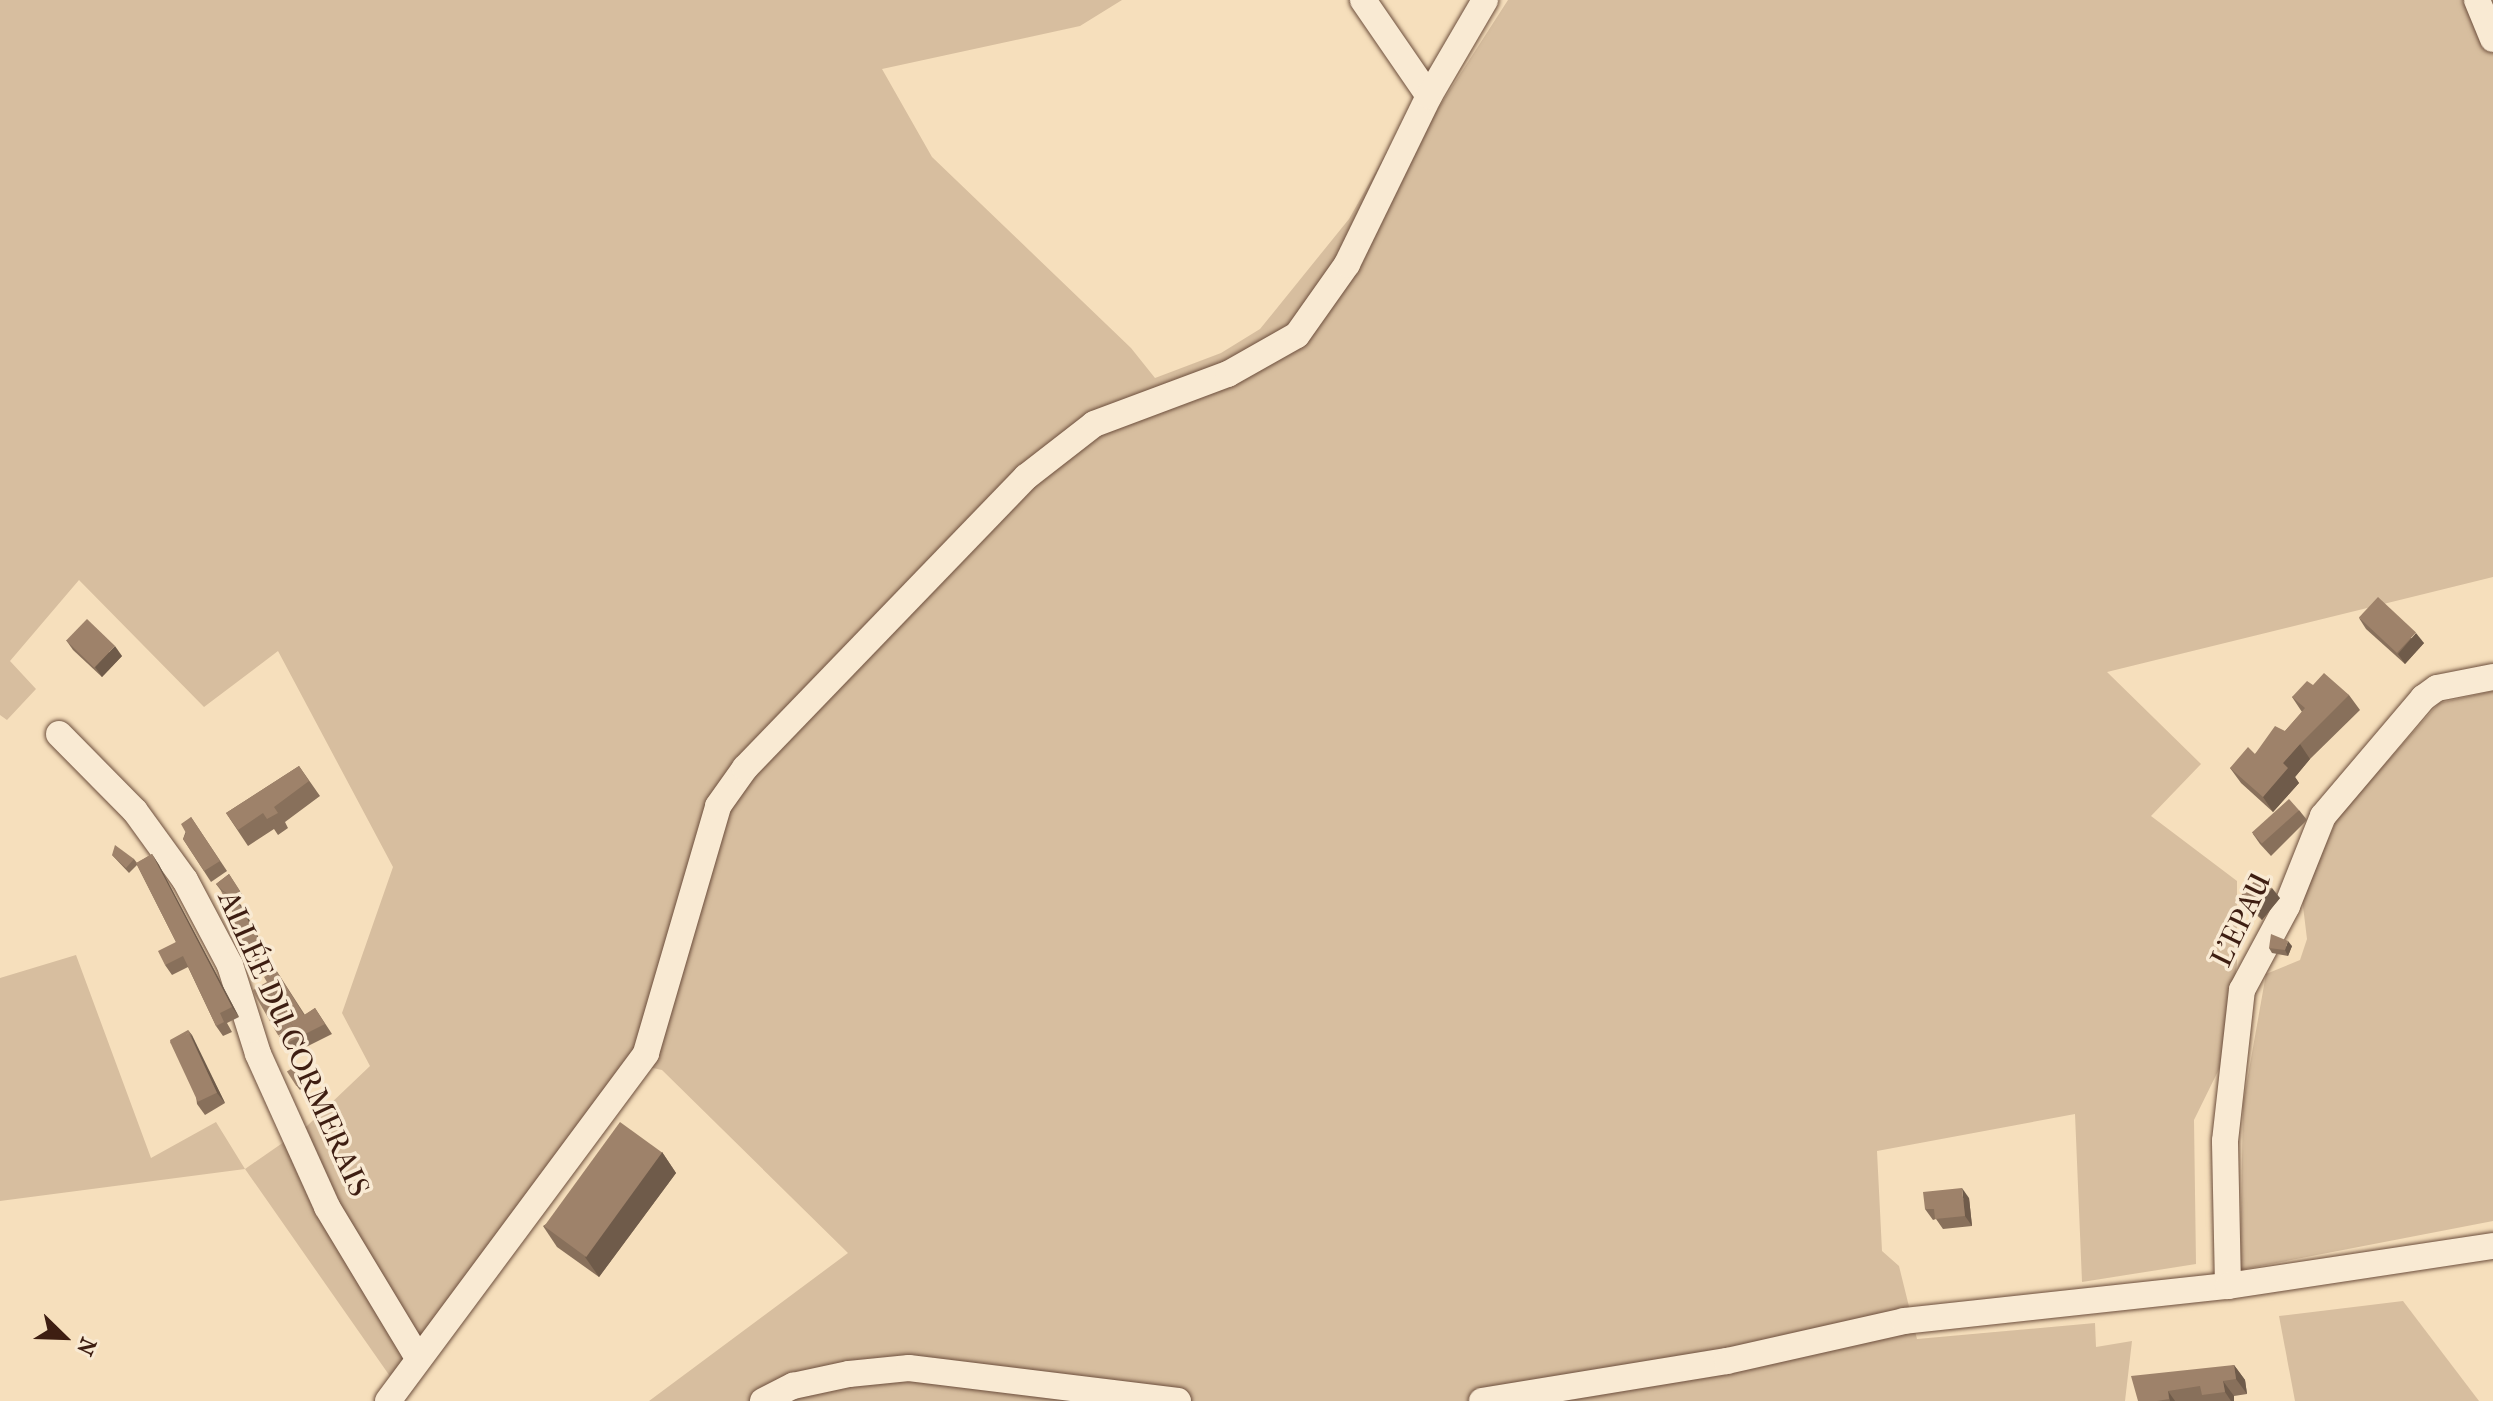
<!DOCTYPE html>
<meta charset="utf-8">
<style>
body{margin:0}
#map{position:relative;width:2493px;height:1401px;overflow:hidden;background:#f6dfbc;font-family:"IM FELL French Canon",serif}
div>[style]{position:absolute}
.green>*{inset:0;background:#d7be9f}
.roads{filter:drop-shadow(0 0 2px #6c4e3c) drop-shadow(0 0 2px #6c4e3c)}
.minor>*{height:26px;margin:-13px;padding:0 13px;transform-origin:13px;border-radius:13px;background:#f9ead3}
.wall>*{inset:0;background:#88705b}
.shaded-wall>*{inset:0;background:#6f5b4a}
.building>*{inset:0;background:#9e826a;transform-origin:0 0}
span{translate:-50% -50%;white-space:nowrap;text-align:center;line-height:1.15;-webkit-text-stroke:7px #f9ead3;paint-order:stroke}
.street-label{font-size:30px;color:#3e1e12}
.north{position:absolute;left:24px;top:1297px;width:80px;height:80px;-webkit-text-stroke:6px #f9ead3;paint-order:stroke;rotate:113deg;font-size:22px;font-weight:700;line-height:32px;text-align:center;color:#3e1e12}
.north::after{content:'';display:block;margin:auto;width:28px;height:36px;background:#3e1e12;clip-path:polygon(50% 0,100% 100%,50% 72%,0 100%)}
</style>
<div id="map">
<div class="green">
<div style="clip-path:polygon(0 0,1122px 0,1080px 26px,882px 69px,932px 157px,1131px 348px,1155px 378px,1221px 353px,1260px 329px,1349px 219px,1414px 104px,1428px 124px,1508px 0,2493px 0,2493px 577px,2107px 672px,2201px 764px,2151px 816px,2237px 881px,2237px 964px,2222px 1063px,2194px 1120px,2196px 1264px,2082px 1282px,2075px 1114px,1877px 1151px,1882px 1251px,1899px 1266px,1917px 1339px,2095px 1323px,2096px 1347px,2132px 1341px,2125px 1401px,649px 1401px,848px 1253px,662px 1070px,630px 1063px,394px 1382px,245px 1169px,0 1201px,0 978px,76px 955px,151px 1158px,216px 1122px,245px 1169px,307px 1126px,370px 1066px,342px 1013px,393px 867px,278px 651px,204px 707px,79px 580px,10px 661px,36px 689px,7px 720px,0 715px)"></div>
<div style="clip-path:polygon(2493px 691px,2493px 1221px,2240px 1270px,2243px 1104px,2266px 974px,2300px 960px,2307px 939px,2302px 898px,2338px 817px,2439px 703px)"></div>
<div style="clip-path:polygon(2403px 1301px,2479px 1401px,2295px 1401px,2279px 1316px)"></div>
</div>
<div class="roads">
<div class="minor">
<div style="left:1363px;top:0;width:116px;rotate:55.5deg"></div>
<div style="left:2477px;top:0;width:42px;rotate:67.7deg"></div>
<div style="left:59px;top:734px;width:108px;rotate:45.4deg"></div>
<div style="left:135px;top:811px;width:85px;rotate:54.1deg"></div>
<div style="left:185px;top:880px;width:96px;rotate:62.1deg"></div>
<div style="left:230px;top:965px;width:93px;rotate:72.5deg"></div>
<div style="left:258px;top:1054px;width:168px;rotate:65.7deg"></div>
<div style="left:327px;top:1207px;width:176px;rotate:58.9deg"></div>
<div style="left:2228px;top:1286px;width:145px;rotate:-91.2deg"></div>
<div style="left:2225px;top:1141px;width:152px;rotate:-83.6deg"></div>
<div style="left:2242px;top:990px;width:95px;rotate:-61.8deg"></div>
<div style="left:2287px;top:906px;width:97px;rotate:-68.2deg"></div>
<div style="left:2323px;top:816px;width:155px;rotate:-49.7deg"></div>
<div style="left:2423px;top:698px;width:17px;rotate:-36deg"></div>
<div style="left:2437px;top:688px;width:57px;rotate:-11.1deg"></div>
<div style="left:388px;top:1401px;width:433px;rotate:-53.4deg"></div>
<div style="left:646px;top:1053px;width:257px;rotate:-73.7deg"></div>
<div style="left:718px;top:806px;width:47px;rotate:-54.6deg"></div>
<div style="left:745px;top:768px;width:405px;rotate:-46deg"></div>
<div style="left:1026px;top:477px;width:86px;rotate:-37.9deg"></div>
<div style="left:1094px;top:424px;width:143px;rotate:-20.5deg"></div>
<div style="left:1228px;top:374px;width:79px;rotate:-29.5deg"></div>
<div style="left:1297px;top:335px;width:87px;rotate:-54.8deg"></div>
<div style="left:1347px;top:264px;width:187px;rotate:-64deg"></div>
<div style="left:1429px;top:96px;width:111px;rotate:-59.7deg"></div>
<div style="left:763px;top:1401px;width:34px;rotate:-27deg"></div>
<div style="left:793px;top:1386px;width:57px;rotate:-12.1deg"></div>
<div style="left:849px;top:1374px;width:60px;rotate:-5.7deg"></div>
<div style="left:909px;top:1368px;width:271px;rotate:7deg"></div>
<div style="left:1482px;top:1401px;width:248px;rotate:-9.3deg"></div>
<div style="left:1727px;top:1361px;width:181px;rotate:-12.7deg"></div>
<div style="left:1904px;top:1321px;width:326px;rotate:-6.2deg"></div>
<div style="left:2228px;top:1286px;width:268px;rotate:-8.6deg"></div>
</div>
</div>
<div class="wall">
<div style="clip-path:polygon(2359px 618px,2424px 643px,2405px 664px,2366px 629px)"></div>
<div style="clip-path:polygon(66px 640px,122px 656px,102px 677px,73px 650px)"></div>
<div style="clip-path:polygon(2313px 685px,2349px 695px,2360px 710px,2310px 759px,2295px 777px,2299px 783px,2273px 812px,2241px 783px,2230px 768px,2255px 754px,2285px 731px,2302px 712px,2292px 697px)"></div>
<div style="clip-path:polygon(299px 766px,320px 796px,285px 822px,288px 828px,278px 835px,274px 829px,248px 846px,226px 813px)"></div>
<div style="clip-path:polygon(2299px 810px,2307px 820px,2271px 856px,2260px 844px,2253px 834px)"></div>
<div style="clip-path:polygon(191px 817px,227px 871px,211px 882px,183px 839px)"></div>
<div style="clip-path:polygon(152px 854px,159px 865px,239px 1017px,227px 1023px,232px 1032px,223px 1036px,216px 1026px,188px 967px,172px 975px,165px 965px,176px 942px,137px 865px,129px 873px,112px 855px,134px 859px,137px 863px)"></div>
<div style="clip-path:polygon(229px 874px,243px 896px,237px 900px,267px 953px,259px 958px,264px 970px,254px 974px,250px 969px,247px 957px,244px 952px,235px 917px,222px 892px,216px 884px)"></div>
<div style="clip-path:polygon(2242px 898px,2280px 898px,2262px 920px,2249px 908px)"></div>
<div style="clip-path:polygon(2292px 946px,2288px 956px,2272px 953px,2269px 948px)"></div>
<div style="clip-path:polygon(276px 970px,305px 1015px,315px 1008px,332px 1034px,292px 1054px,285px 1044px,267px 982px)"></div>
<div style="clip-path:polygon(188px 1030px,225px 1103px,205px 1115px,197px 1104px)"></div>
<div style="clip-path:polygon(297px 1065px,309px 1084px,300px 1090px,296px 1085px)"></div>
<div style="clip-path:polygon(662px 1152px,676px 1173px,599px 1277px,557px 1247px,543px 1226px)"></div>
<div style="clip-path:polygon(1969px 1198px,1972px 1226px,1943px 1229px,1936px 1219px,1933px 1220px,1925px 1209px)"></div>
<div style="clip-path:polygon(2234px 1365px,2245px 1380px,2247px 1394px,2234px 1396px,2234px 1401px,2138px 1401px)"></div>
</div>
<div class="shaded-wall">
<div style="clip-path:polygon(2416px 633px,2424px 643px,2405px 664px,2398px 654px)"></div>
<div style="clip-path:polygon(115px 646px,122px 656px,102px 677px,95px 667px)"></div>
<div style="clip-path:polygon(2300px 744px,2310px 759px,2295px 777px,2299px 783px,2273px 812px,2263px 797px,2283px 763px)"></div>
<div style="clip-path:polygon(152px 854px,159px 865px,239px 1017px,232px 1007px)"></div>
<div style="clip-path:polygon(2272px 888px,2280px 898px,2262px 920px,2255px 909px)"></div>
<div style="clip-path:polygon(235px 897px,243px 908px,267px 953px,260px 942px)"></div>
<div style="clip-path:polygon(2288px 941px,2292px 946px,2288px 956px,2285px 950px)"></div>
<div style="clip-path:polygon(188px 1030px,192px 1035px,225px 1103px,217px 1093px)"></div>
<div style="clip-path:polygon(662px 1152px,676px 1173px,599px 1277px,585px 1257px)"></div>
<div style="clip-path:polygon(1962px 1188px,1969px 1198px,1972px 1226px,1965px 1216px)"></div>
<div style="clip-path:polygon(2234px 1365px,2245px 1380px,2247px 1394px,2236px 1379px)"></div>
<div style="clip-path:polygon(2223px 1381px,2234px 1396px,2234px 1401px,2231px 1401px,2225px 1392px)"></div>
<div style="clip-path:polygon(2168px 1391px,2175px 1401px,2170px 1401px)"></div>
</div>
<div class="building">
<div style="left:2378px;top:597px;width:52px;height:28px;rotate:43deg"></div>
<div style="left:87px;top:619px;width:39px;height:30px;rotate:44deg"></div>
<div style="clip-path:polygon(2324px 673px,2349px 695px,2300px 744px,2283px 763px,2288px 768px,2263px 797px,2230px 768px,2248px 747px,2255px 754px,2275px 726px,2285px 731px,2305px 708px,2292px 697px,2307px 681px,2313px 685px)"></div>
<div style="clip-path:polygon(299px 766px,309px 781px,274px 807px,278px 813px,267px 819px,263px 813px,238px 830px,226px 813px)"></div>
<div style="left:2289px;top:799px;width:15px;height:50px;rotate:48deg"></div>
<div style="clip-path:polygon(191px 817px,220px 861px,204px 871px,183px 839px,186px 833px,181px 824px)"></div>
<div style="clip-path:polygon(115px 845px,134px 859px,126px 868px,112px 855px)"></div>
<div style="clip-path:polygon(152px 854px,232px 1007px,220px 1013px,224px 1022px,216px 1026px,183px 956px,165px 965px,158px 951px,176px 942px,136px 863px)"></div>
<div style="clip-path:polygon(229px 874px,240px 891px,232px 896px,223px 891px,216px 884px)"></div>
<div style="left:2259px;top:876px;width:18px;height:28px;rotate:43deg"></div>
<div style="clip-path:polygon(221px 891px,235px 897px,260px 942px,244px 952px,228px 921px,235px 917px)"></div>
<div style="clip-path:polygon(2271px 934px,2288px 941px,2285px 950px,2269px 948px)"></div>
<div style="clip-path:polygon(255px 952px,260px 964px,250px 969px,247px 957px)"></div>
<div style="clip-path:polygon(276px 970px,304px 1015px,315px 1008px,325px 1024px,285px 1044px,279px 1036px,293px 1027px,264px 977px)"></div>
<div style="left:267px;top:982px;width:52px;height:17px;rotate:60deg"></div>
<div style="clip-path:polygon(188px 1030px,193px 1038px,189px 1033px,171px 1044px,170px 1040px)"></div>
<div style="left:189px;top:1033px;width:66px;height:21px;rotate:65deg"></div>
<div style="left:297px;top:1065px;width:17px;height:12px;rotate:57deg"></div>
<div style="left:620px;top:1122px;width:52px;height:129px;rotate:36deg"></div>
<div style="clip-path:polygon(1962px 1188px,1965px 1216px,1935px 1219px,1934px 1209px,1925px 1209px,1923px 1192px)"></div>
<div style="clip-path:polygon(2234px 1365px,2236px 1379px,2223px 1381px,2225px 1392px,2202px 1395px,2200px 1386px,2168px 1391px,2169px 1399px,2157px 1401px,2138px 1401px,2131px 1376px)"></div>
</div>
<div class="street-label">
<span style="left:2242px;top:920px;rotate:-64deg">L'EPAU</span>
<span style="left:293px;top:1044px;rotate:66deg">ALLÉE DU CORMERAIS</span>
</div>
<div class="north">N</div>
</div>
